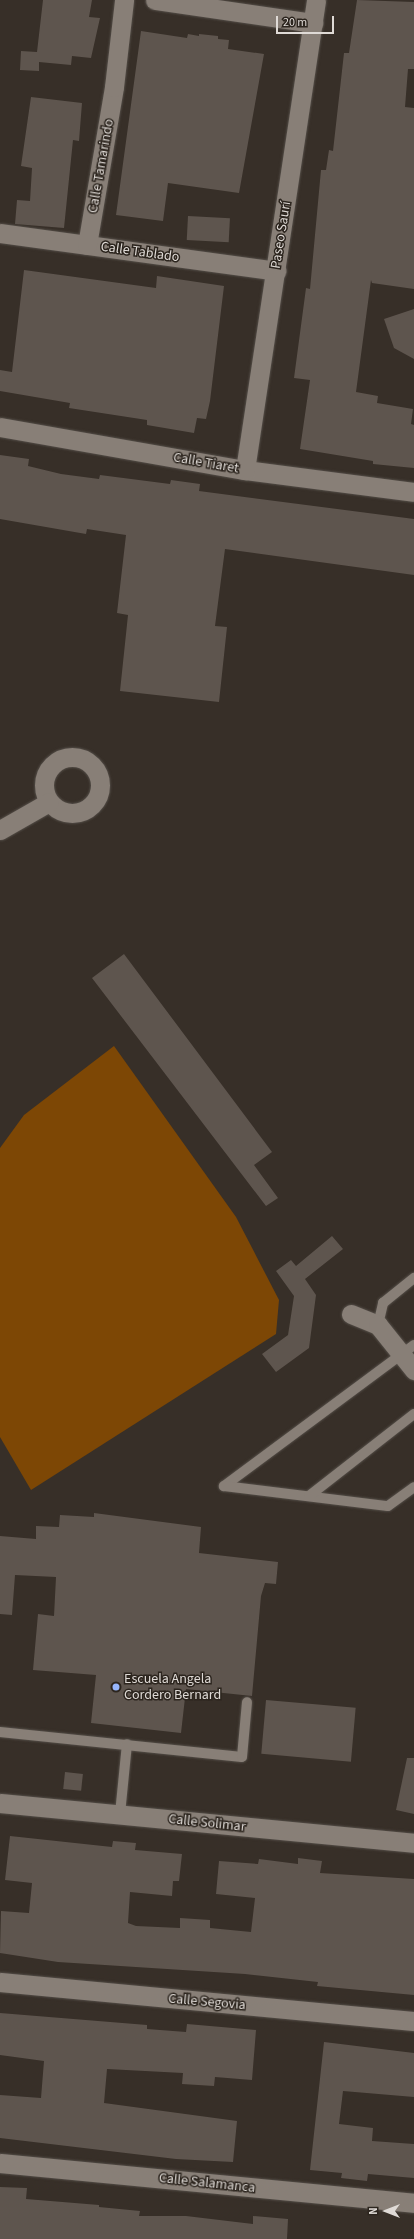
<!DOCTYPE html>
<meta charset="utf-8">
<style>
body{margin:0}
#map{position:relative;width:414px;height:2239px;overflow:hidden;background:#372f28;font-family:"Source Sans 3",sans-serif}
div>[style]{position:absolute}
.green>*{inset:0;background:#7d4705}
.building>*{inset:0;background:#5e554e;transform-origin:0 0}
.roads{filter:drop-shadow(0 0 1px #544e48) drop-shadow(0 0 1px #544e48)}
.service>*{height:10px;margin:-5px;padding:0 5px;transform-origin:5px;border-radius:5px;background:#887f77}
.minor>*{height:19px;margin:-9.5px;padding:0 9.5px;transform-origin:9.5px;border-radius:9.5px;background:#887f77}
.minor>.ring{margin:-9.5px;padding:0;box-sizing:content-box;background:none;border:19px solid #887f77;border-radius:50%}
.dots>*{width:11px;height:11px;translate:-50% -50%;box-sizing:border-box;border:2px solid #2c251e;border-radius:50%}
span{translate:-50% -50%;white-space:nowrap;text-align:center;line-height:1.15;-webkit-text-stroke:3px #2c251e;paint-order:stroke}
.street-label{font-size:14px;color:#dfdad6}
.poi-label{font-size:14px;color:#dfdad6}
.left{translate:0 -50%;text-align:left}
.north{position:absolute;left:366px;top:2191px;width:40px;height:40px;-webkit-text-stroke:3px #2c251e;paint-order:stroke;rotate:270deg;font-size:11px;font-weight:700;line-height:16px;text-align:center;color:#dfdad6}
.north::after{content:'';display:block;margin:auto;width:14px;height:18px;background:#dfdad6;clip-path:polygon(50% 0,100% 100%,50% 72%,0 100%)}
.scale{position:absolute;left:276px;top:16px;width:58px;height:18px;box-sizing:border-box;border:2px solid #dfdad6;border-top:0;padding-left:5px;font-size:12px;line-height:14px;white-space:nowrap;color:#dfdad6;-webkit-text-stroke:3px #2c251e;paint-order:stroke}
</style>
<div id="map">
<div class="green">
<div style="clip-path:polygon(114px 1046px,236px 1217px,279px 1300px,276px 1334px,31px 1490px,0 1437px,0 1148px,24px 1115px)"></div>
</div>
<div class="building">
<div style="clip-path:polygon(43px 0,92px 0,89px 17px,100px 18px,91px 58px,72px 56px,71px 65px,39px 62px,39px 71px,20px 70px,21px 51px,37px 52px)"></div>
<div style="clip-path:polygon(357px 0,414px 2px,414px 69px,408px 69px,405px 107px,414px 108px,414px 289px,372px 283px,371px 280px,356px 392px,378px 396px,377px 403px,413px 409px,411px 424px,414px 425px,414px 468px,373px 464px,373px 461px,300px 449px,310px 380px,294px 378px,306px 288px,310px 289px,321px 170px,326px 170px,329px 150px,333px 151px,344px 53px,349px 53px)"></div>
<div style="clip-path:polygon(141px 31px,187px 38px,188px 34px,199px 36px,199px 34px,218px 36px,218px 39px,229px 40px,228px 49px,264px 54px,239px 193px,168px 183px,163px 221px,116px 215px)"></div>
<div style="clip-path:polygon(31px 97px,82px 103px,79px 141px,73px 140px,64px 228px,15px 224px,17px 200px,30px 201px,32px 168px,21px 166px)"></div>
<div style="left:188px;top:216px;width:42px;height:24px;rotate:3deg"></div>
<div style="clip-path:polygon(24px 270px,156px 288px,157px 276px,224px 286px,210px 401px,206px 419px,197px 418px,194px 433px,147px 425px,147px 420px,69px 408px,70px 403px,0 391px,0 370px,12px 372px)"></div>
<div style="clip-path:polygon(414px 309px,414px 359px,394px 348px,384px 319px)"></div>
<div style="clip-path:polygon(0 455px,29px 459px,28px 466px,61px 474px,99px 479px,100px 475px,170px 484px,171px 480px,200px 484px,199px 491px,414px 519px,414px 575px,225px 549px,215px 626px,227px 627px,219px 702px,120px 691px,128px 615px,117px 613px,126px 535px,87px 529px,86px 534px,0 519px)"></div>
<div style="clip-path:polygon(124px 954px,272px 1152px,254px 1165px,278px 1198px,266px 1206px,92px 978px)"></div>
<div style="clip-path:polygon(332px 1236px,343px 1249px,305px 1279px,316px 1295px,309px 1348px,276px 1372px,262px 1354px,288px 1335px,294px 1296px,276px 1271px,291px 1260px,296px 1266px)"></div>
<div style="clip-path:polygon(94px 1513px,201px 1527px,199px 1553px,278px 1562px,276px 1584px,265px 1583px,261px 1596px,252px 1696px,186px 1689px,181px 1733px,91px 1723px,96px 1675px,33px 1670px,38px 1614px,54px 1616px,56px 1577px,15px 1575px,12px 1615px,0 1614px,0 1536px,36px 1539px,36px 1526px,59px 1527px,60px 1515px,94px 1517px)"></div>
<div style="left:266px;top:1700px;width:90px;height:54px;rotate:5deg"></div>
<div style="clip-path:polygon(407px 1758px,414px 1758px,414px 1814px,396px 1810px)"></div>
<div style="left:65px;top:1772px;width:18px;height:17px;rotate:6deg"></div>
<div style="clip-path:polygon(10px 1836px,112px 1847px,113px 1841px,136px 1843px,135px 1850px,182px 1854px,179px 1881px,173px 1881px,172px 1896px,130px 1892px,128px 1923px,136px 1926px,180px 1928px,180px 1918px,210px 1920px,210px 1928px,251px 1932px,255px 1898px,216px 1894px,219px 1861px,258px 1864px,259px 1859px,298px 1864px,298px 1858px,322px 1861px,320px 1873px,414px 1879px,414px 1995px,317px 1986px,318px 1982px,245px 1974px,58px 1962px,0 1953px,1px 1911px,29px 1913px,32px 1883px,5px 1880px)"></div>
<div style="clip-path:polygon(0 2013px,147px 2025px,147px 2029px,186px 2032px,187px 2024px,256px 2030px,252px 2080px,215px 2077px,214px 2086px,182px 2084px,183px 2073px,107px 2069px,104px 2103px,237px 2121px,233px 2162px,176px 2159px,0 2138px,0 2095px,41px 2098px,44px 2061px,0 2055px)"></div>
<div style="clip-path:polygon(324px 2042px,414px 2053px,414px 2097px,343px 2091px,339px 2124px,373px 2128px,372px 2141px,414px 2144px,414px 2178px,368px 2174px,367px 2181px,341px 2178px,342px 2173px,310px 2170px)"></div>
<div style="clip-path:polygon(0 2187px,27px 2188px,26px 2199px,99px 2205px,99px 2207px,140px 2211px,139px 2216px,186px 2216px,253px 2224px,253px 2216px,288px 2219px,287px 2239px,0 2239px)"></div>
</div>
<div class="roads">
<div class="service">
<div style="left:378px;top:1325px;width:23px;rotate:-77deg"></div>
<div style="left:383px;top:1303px;width:40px;rotate:-39deg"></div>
<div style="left:414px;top:1345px;width:237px;rotate:143.4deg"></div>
<div style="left:224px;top:1486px;width:165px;rotate:7deg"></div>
<div style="left:388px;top:1506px;width:32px;rotate:-36deg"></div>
<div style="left:309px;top:1496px;width:133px;rotate:-38deg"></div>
<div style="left:0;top:1732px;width:243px;rotate:5.9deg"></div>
<div style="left:242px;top:1757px;width:55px;rotate:-84.8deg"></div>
<div style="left:120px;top:1814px;width:70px;rotate:-84.3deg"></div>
</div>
<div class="minor">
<div style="left:155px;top:0;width:160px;rotate:8.3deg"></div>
<div style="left:0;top:233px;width:279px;rotate:7.8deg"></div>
<div style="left:87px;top:245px;width:160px;rotate:-80.3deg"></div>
<div style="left:114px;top:87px;width:88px;rotate:-83.4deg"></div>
<div style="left:0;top:427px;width:249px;rotate:10deg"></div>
<div style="left:245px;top:470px;width:170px;rotate:7.4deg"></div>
<div style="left:245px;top:470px;width:475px;rotate:-81.4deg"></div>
<div class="ring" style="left:44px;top:757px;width:37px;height:37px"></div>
<div style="left:0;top:830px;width:56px;rotate:-29.7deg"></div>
<div style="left:351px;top:1314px;width:29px;rotate:22deg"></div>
<div style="left:378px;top:1325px;width:58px;rotate:51.3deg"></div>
<div style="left:0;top:1803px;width:416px;rotate:5.5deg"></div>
<div style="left:0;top:1982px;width:416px;rotate:5.4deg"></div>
<div style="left:0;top:2163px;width:416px;rotate:5.5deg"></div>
</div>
</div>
<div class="dots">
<div style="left:116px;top:1687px;background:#97b6fd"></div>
</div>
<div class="street-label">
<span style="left:101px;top:166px;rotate:-80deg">Calle Tamarindo</span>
<span style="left:281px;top:235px;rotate:-81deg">Paseo Saurí</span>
<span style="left:140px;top:252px;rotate:8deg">Calle Tablado</span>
<span style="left:206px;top:463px;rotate:10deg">Calle Tiaret</span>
<span style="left:207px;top:1823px;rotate:6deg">Calle Solimar</span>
<span style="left:207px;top:2002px;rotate:5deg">Calle Segovia</span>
<span style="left:207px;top:2183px;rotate:6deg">Calle Salamanca</span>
</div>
<div class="poi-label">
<span class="left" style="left:124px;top:1687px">Escuela Angela<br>Cordero Bernard</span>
</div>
<div class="north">N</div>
<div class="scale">20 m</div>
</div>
